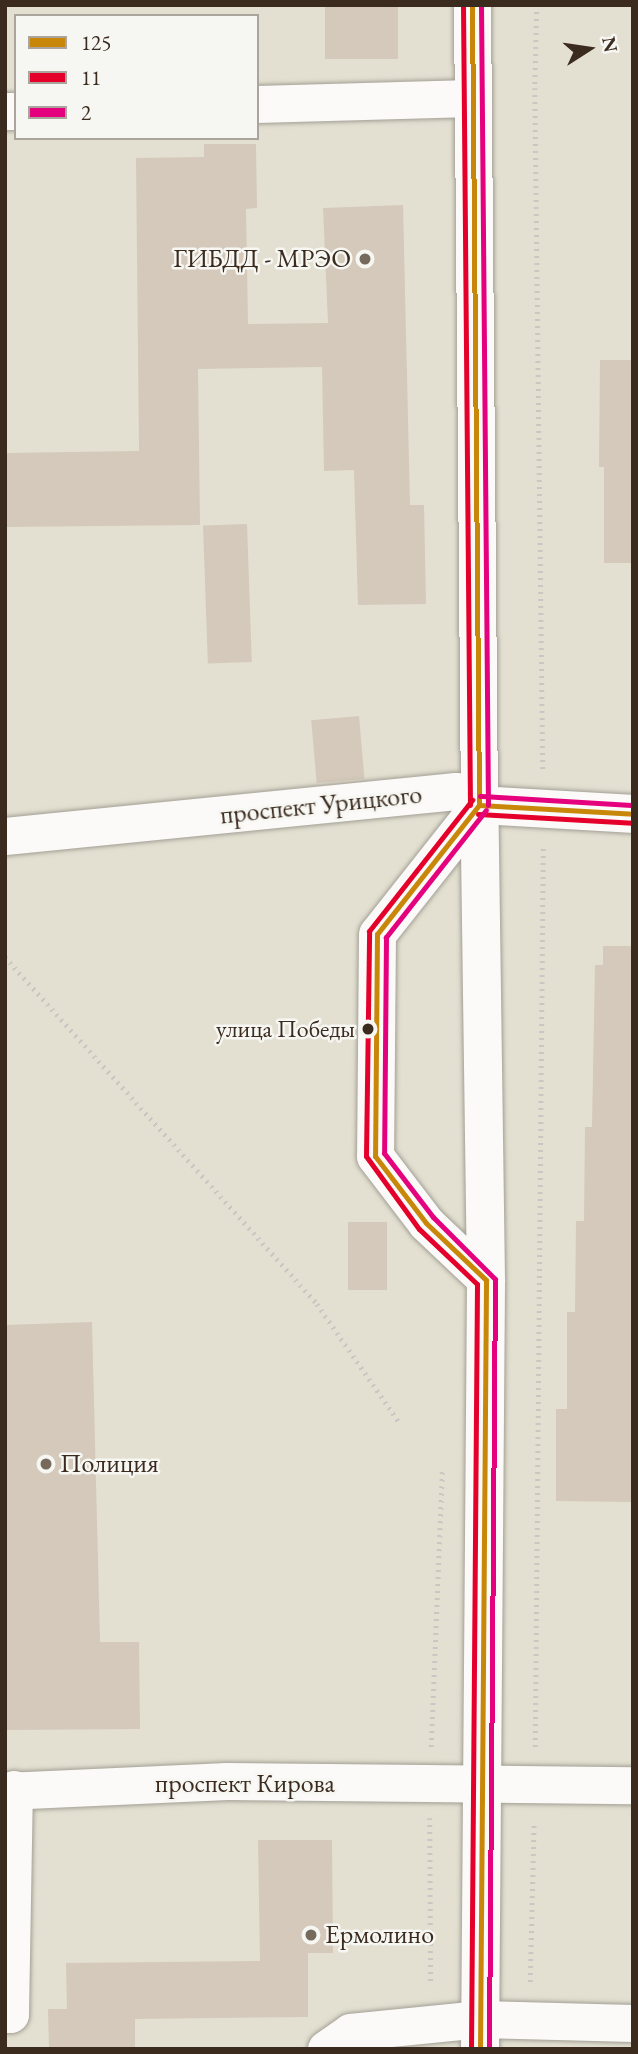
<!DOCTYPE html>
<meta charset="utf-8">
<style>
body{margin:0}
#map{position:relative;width:638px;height:2054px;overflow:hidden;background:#e3e0d1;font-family:"EB Garamond",serif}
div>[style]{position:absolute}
.building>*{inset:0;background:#d4c9ba;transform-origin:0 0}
.path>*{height:4.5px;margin-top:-2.25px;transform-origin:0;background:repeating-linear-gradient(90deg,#cac7c3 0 2px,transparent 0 7px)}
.roads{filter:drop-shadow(0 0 2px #a39f95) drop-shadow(0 0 2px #a39f95)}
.minor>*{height:37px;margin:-18.5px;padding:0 18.5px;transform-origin:18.5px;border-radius:18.5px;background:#fbfaf8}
.major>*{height:38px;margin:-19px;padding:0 19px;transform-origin:19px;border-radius:19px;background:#fbfaf8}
.bus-1>*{height:5px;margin:-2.5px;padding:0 2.5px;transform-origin:2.5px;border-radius:2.5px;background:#c88708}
.bus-2>*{height:5px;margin:-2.5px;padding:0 2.5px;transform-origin:2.5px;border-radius:2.5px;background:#e4002b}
.bus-3>*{height:5px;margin:-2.5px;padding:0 2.5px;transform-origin:2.5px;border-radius:2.5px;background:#e5007d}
.dots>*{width:19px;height:19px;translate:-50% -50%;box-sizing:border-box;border:4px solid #f6f6f2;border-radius:50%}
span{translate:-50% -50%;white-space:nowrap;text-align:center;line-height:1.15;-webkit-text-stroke:5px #f6f6f2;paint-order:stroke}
.bus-label{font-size:24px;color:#3b2a1e}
.right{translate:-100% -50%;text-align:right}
.poi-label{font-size:26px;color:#3b2a1e}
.left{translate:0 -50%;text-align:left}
.street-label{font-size:26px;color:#3b2a1e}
.frame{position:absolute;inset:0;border:7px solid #3b2a1e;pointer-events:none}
.legend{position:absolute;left:14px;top:14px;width:245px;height:126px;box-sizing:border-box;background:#f6f6f2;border:2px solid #aba49d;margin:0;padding:9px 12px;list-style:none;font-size:21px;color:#3b2a1e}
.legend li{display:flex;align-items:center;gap:14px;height:35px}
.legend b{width:35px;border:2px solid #aba49d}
.north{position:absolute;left:554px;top:14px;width:70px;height:70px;-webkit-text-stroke:5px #f6f6f2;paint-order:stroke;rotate:78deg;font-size:19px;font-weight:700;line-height:28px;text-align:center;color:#3b2a1e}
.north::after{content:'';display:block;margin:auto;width:24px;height:32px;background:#3b2a1e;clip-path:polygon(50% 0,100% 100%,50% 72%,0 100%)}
</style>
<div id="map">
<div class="building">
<div style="left:325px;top:5px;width:73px;height:54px"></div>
<div style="clip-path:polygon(204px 144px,256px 144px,257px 208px,246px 209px,248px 324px,328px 323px,323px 208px,403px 205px,410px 505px,424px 505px,426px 604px,358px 605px,354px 470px,324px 471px,322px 367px,198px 369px,200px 525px,5px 527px,5px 453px,139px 451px,136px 158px,204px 157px)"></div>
<div style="clip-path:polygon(600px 360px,633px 360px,633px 563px,604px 563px,604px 467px,599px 467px)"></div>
<div style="left:247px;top:524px;width:138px;height:44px;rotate:88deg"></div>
<div style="left:359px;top:716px;width:63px;height:48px;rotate:85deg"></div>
<div style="clip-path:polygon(603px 946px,633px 946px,632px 1502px,556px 1501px,556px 1409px,567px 1409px,567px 1312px,575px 1312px,576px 1221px,584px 1221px,585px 1127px,592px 1127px,595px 965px,603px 965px)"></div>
<div style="left:348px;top:1222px;width:39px;height:68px"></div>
<div style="clip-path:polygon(92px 1322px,100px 1642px,139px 1642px,140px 1729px,5px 1730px,5px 1325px)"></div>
<div style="clip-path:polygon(258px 1840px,332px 1840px,333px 1953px,308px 1953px,308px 2017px,135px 2019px,135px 2049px,49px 2049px,48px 2009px,67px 2009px,66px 1963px,260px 1961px)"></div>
</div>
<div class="path">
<div style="left:537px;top:5px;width:83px;rotate:91.4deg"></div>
<div style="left:535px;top:88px;width:683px;rotate:89.33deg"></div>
<div style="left:5px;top:957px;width:467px;rotate:48deg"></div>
<div style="left:317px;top:1304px;width:144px;rotate:55.2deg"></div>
<div style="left:431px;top:1747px;width:278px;rotate:-87.7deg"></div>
<div style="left:535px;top:1747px;width:901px;rotate:-89.49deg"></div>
<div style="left:430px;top:1818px;width:167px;rotate:89.7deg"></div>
<div style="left:530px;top:1982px;width:160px;rotate:-88.6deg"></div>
</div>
<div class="roads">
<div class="minor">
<div style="left:472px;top:5px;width:800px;rotate:89.5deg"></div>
<div style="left:257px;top:104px;width:214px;rotate:-1.6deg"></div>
<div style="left:5px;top:111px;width:11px"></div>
<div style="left:479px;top:805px;width:164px;rotate:128.3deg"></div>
<div style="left:377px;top:934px;width:222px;rotate:90.5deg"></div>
<div style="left:375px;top:1156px;width:84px;rotate:52.7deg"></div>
<div style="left:426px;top:1223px;width:83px;rotate:43.5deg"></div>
<div style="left:5px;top:836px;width:453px;rotate:-5.7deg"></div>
<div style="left:456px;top:791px;width:27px;rotate:31deg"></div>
<div style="left:5px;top:1791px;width:222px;rotate:-2.6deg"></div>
<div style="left:227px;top:1781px;width:406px;rotate:0.6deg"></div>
<div style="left:5px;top:2014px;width:5px"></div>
<div style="left:10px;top:2014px;width:225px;rotate:-89deg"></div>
<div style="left:326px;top:2049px;width:29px;rotate:-35deg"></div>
<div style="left:350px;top:2032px;width:131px;rotate:-5.7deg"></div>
<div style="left:480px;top:2019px;width:153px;rotate:1.5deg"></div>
</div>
<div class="major">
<div style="left:480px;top:2049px;width:769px;rotate:-89.55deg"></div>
<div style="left:486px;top:1280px;width:475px;rotate:-90.8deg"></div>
<div style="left:479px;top:805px;width:154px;rotate:3.3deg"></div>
</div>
</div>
<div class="bus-1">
<div style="left:472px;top:5px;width:800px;rotate:89.5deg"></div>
<div style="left:479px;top:805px;width:164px;rotate:128.3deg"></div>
<div style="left:377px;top:934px;width:222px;rotate:90.5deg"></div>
<div style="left:375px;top:1156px;width:84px;rotate:52.7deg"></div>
<div style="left:426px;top:1223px;width:83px;rotate:43.5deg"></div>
<div style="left:479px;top:805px;width:154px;rotate:3.3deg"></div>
<div style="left:480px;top:2049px;width:769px;rotate:-89.55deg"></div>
</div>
<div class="bus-2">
<div style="left:463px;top:5px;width:800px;rotate:89.5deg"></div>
<div style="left:478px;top:814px;width:154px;rotate:3.3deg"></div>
<div style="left:471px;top:2049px;width:765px;rotate:-89.55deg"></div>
<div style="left:477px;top:1284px;width:80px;rotate:-136.5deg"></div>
<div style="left:419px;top:1229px;width:90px;rotate:-126deg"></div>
<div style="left:366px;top:1156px;width:225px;rotate:-89.2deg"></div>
<div style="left:369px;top:931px;width:167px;rotate:-51.8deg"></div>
</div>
<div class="bus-3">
<div style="left:481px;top:5px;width:800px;rotate:89.5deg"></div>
<div style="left:480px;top:796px;width:153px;rotate:3.4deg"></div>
<div style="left:486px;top:810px;width:162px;rotate:128.2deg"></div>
<div style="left:386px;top:937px;width:216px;rotate:90.5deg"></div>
<div style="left:384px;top:1153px;width:81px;rotate:52.6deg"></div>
<div style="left:433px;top:1217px;width:88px;rotate:45deg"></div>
<div style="left:495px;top:1279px;width:770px;rotate:90.45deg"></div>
</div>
<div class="dots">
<div style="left:365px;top:259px;background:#766a5d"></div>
<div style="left:368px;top:1029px;background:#3b2a1e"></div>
<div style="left:46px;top:1464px;background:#766a5d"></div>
<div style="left:311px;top:1935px;background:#766a5d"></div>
</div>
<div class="bus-label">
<span class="right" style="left:355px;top:1029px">улица Победы</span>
</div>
<div class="poi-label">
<span class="right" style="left:351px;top:259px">ГИБДД - МРЭО</span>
<span class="left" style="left:60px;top:1464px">Полиция</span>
<span class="left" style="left:325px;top:1935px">Ермолино</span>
</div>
<div class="street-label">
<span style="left:321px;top:805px;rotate:-6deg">проспект Урицкого</span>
<span style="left:245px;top:1784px">проспект Кирова</span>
</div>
<div class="frame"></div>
<ul class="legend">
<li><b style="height:9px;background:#c88708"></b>125</li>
<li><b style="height:9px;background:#e4002b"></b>11</li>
<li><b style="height:9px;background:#e5007d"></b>2</li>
</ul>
<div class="north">N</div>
</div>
